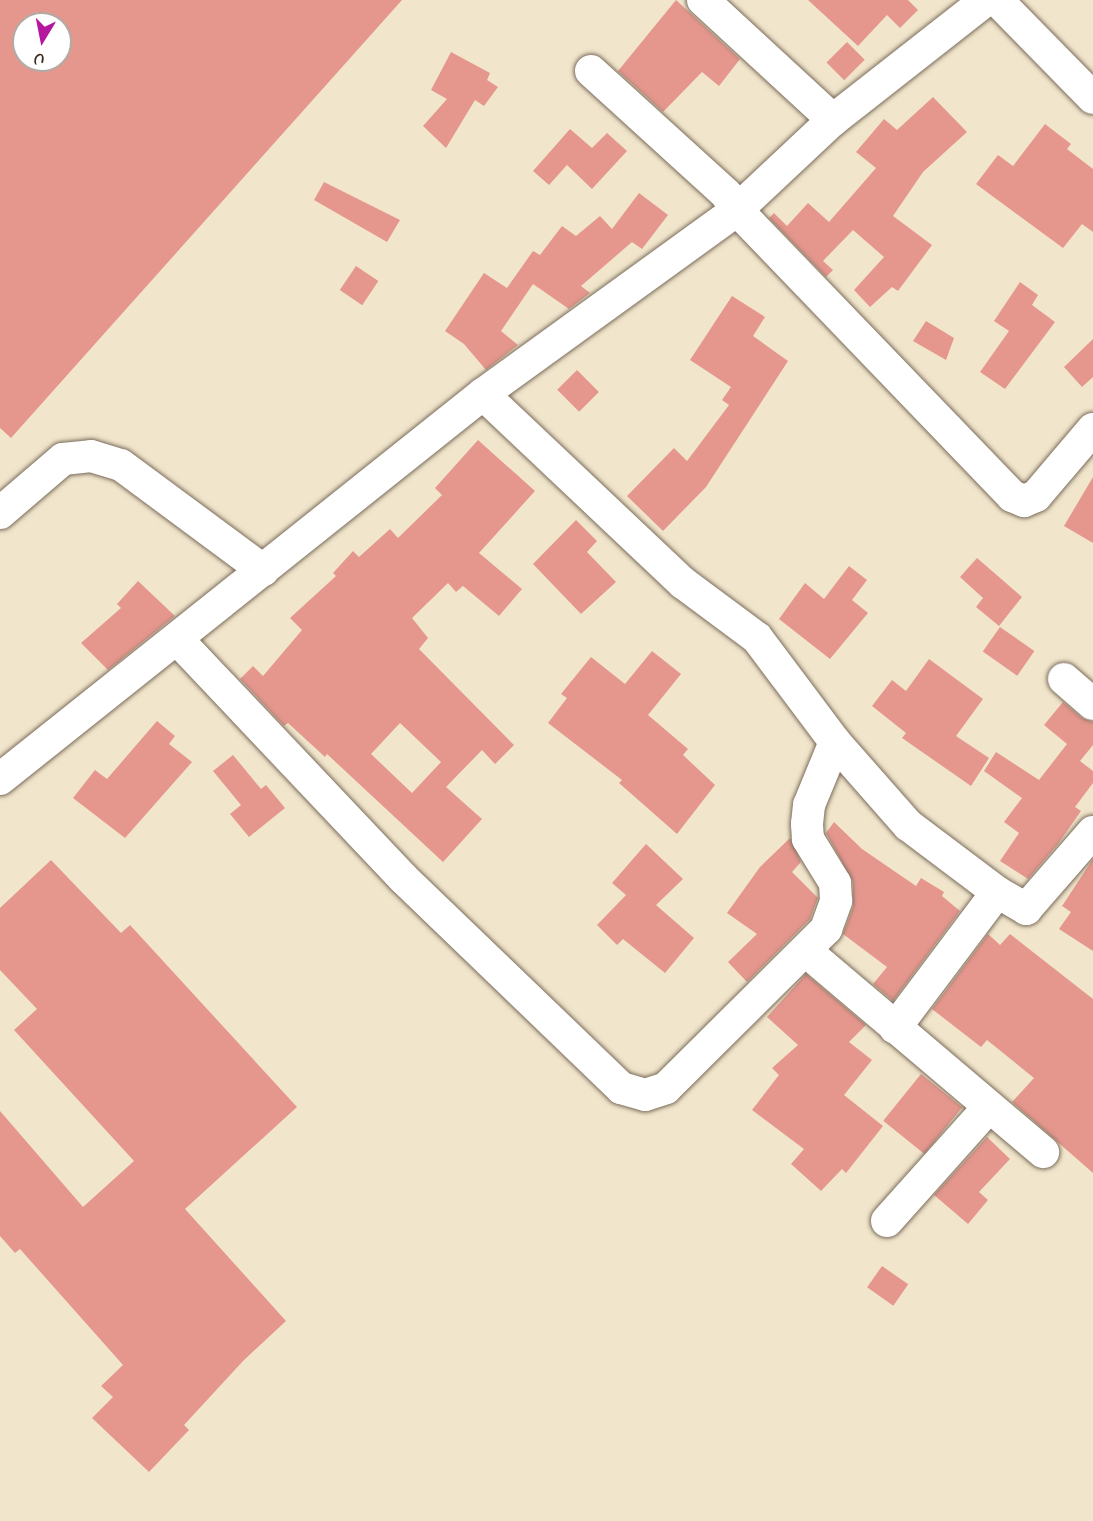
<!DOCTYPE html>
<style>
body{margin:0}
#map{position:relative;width:1093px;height:1521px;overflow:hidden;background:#f1e6cc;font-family:Mynerve,sans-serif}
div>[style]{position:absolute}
.building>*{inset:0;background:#e5978e;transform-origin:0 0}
.roads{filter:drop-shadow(0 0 2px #7b6c5b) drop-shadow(0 0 2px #7b6c5b)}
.minor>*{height:32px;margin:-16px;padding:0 16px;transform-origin:16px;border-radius:16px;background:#fff}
span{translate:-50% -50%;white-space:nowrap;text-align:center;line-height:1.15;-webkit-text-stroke:6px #fff;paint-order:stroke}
.north{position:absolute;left:12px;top:12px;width:60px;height:60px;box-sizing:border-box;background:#fff;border:2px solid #b1aaa5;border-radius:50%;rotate:190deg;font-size:16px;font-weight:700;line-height:24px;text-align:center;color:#3b2a1e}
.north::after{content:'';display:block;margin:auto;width:21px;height:27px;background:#b5179e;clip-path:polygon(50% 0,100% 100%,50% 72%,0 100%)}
</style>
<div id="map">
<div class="building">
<div style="clip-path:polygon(evenodd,0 0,402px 0,11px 438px,0 428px,0 0,24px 24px,60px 24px,60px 60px,24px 60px,24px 24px)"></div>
<div style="clip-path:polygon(676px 0,740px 59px,719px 86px,702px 72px,663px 112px,618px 71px)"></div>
<div style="clip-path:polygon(808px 0,908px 0,918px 10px,900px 28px,887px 15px,858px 46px)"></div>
<div style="left:847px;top:42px;width:25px;height:29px;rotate:45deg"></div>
<div style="clip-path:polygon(451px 52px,490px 73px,487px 80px,498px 87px,484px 106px,475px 100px,446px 148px,423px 126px,447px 99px,431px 90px)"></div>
<div style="clip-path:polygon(933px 97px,967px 132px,923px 172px,893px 216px,932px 245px,898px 291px,892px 287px,870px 307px,854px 290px,884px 257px,853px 230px,823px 261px,833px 270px,826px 277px,769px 218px,774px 213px,787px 226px,808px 203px,829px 222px,876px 168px,856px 152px,884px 119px,897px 130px)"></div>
<div style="clip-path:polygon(1045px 124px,1071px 144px,1067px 149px,1093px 169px,1093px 232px,1082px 224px,1063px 248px,976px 184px,998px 155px,1013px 166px)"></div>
<div style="clip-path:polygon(570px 129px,592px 148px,607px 133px,627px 151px,592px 189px,567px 165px,549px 185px,533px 171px)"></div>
<div style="clip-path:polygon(324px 182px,400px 220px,387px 242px,314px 200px)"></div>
<div style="clip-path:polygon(639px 193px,668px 215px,642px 249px,632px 242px,581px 286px,590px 293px,569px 309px,533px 284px,501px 331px,518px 345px,486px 370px,464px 344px,445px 331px,484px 273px,507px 288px,533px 251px,540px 255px,562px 226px,576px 236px,600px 216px,612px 229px)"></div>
<div style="left:356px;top:266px;width:27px;height:29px;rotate:34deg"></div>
<div style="clip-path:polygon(1020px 282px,1038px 295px,1032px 305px,1055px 322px,1005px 389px,980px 372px,1009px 331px,994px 321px)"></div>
<div style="clip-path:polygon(732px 296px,765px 317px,753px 336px,788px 361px,706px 487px,663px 531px,627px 496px,674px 448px,687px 461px,729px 405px,722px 400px,731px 387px,690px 360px)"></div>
<div style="clip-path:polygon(926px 321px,954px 338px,946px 360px,913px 341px)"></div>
<div style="clip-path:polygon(1093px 339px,1093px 377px,1082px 387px,1064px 367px)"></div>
<div style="left:577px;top:370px;width:31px;height:28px;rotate:45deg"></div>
<div style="clip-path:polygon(evenodd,478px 440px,535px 491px,479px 553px,522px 589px,499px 616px,463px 586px,456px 592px,448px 583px,412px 618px,428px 638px,419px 649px,514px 745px,495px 764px,482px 750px,446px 787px,482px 819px,443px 862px,327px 754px,325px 757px,288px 723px,284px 726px,240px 679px,253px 666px,263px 676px,302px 630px,290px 618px,336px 576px,333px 573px,353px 551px,359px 557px,390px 529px,398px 538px,442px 495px,435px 488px,478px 440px,400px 723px,441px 762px,412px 793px,371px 754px,400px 723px)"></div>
<div style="clip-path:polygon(1093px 477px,1093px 543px,1064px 526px)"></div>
<div style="clip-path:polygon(576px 520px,597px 541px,587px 552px,616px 582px,581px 614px,533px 564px)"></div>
<div style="clip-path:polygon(977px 558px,1022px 597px,999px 626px,976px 607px,983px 598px,960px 577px)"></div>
<div style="clip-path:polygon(849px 566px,867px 580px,852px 600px,868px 613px,830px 659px,779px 619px,805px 583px,824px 599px)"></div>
<div style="clip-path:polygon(138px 581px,175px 616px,108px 670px,81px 643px,121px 608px,117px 604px)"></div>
<div style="left:1000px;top:627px;width:42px;height:30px;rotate:35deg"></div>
<div style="clip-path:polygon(652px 651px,681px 674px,648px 715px,688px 749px,683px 755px,715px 785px,677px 834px,619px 783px,622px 780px,548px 723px,567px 698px,561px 694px,591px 657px,625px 684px)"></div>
<div style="clip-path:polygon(929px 659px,983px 699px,956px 736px,989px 758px,971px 786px,902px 738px,906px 733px,872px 706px,892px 680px,906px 691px)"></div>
<div style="clip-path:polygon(1063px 702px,1082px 718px,1093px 722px,1093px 745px,1080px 761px,1093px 771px,1093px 783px,1075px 807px,1081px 811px,1058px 844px,1028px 879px,1000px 861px,1019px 833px,1004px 822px,1022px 798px,984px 771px,996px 752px,1039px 780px,1067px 744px,1044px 725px)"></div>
<div style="clip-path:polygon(157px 721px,175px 736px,169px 744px,192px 762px,125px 838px,73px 798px,95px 770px,107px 779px)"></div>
<div style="clip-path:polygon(233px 755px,261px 789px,266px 785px,285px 808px,249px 837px,230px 814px,241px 805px,213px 771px)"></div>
<div style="clip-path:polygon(834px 822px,862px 849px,916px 886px,921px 878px,944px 892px,942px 896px,960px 911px,893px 1001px,873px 984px,887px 967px,843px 934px,853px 907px,853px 882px,826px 833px)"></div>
<div style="clip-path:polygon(790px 838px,801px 862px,792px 872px,818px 898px,810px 919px,747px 982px,728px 962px,757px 934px,727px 913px,760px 867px)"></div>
<div style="clip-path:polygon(646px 844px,683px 879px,656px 905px,694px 938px,665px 973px,623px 939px,617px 945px,597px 925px,626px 895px,612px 883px)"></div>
<div style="clip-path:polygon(1093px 859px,1093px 951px,1059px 929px,1071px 912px,1062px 906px)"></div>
<div style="clip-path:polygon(51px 860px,121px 933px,130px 925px,297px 1107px,185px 1209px,286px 1321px,244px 1360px,184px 1425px,189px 1430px,149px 1472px,92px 1418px,113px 1397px,101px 1386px,123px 1365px,20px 1249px,15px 1253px,0 1236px,0 1111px,83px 1207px,134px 1161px,14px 1030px,37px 1009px,0 970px,0 908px)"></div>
<div style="clip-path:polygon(988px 934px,1000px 945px,1010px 934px,1093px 999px,1093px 1173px,1012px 1102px,1034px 1078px,987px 1040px,981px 1047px,932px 1009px)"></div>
<div style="clip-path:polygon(806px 974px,866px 1025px,849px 1042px,872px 1060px,844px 1095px,883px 1126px,846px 1173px,842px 1169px,821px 1191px,791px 1164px,804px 1149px,752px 1110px,779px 1075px,772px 1068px,798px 1045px,767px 1017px)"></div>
<div style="left:921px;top:1074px;width:53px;height:60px;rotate:39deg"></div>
<div style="clip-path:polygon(987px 1137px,1010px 1159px,979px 1192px,988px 1200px,968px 1224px,934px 1195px)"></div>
<div style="left:882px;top:1266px;width:32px;height:26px;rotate:35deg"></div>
</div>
<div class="roads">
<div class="minor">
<div style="left:703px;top:0;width:177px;rotate:42.7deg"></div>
<div style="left:997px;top:0;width:137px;rotate:45.6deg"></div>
<div style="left:591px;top:71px;width:183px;rotate:42.3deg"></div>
<div style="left:726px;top:194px;width:19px;rotate:55deg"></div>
<div style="left:737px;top:210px;width:397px;rotate:46.1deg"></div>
<div style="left:1012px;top:496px;width:13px;rotate:23deg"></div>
<div style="left:1024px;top:501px;width:13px;rotate:-23deg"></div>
<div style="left:1036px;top:496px;width:88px;rotate:-49.6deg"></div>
<div style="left:483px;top:394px;width:275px;rotate:43.4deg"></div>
<div style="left:683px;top:583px;width:92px;rotate:36.6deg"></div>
<div style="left:757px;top:638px;width:130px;rotate:53.1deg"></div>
<div style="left:835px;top:742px;width:111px;rotate:48.7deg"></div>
<div style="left:908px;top:825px;width:111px;rotate:37deg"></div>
<div style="left:997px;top:892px;width:34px;rotate:30deg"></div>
<div style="left:1026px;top:909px;width:102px;rotate:-49deg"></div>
<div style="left:0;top:513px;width:83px;rotate:-40.6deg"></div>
<div style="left:63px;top:459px;width:28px;rotate:-6deg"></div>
<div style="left:91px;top:456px;width:31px;rotate:17deg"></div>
<div style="left:121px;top:465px;width:177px;rotate:36.5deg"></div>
<div style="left:177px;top:639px;width:329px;rotate:46.6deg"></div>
<div style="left:403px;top:878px;width:303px;rotate:43.9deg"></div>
<div style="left:621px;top:1088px;width:25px;rotate:16deg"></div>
<div style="left:645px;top:1095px;width:22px;rotate:-18deg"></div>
<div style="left:666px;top:1088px;width:226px;rotate:-44.8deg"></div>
<div style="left:826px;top:929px;width:30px;rotate:-70deg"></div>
<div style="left:836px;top:901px;width:18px;rotate:-93deg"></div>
<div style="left:835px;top:883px;width:52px;rotate:-121.5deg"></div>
<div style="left:808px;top:839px;width:15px;rotate:-94deg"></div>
<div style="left:807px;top:824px;width:19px;rotate:-84deg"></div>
<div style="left:809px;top:805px;width:68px;rotate:-67.6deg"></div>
<div style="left:1064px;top:679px;width:38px;rotate:41deg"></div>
<div style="left:0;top:779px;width:618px;rotate:-38.56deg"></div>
<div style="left:483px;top:394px;width:314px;rotate:-35.9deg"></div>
<div style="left:737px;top:210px;width:132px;rotate:-43.2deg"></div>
<div style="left:833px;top:120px;width:194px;rotate:-38.1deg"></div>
<div style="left:806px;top:951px;width:311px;rotate:40.3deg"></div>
<div style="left:895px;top:1028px;width:170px;rotate:-53.1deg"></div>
<div style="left:887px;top:1221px;width:153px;rotate:-48.2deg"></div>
</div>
</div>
<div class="north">U</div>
</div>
